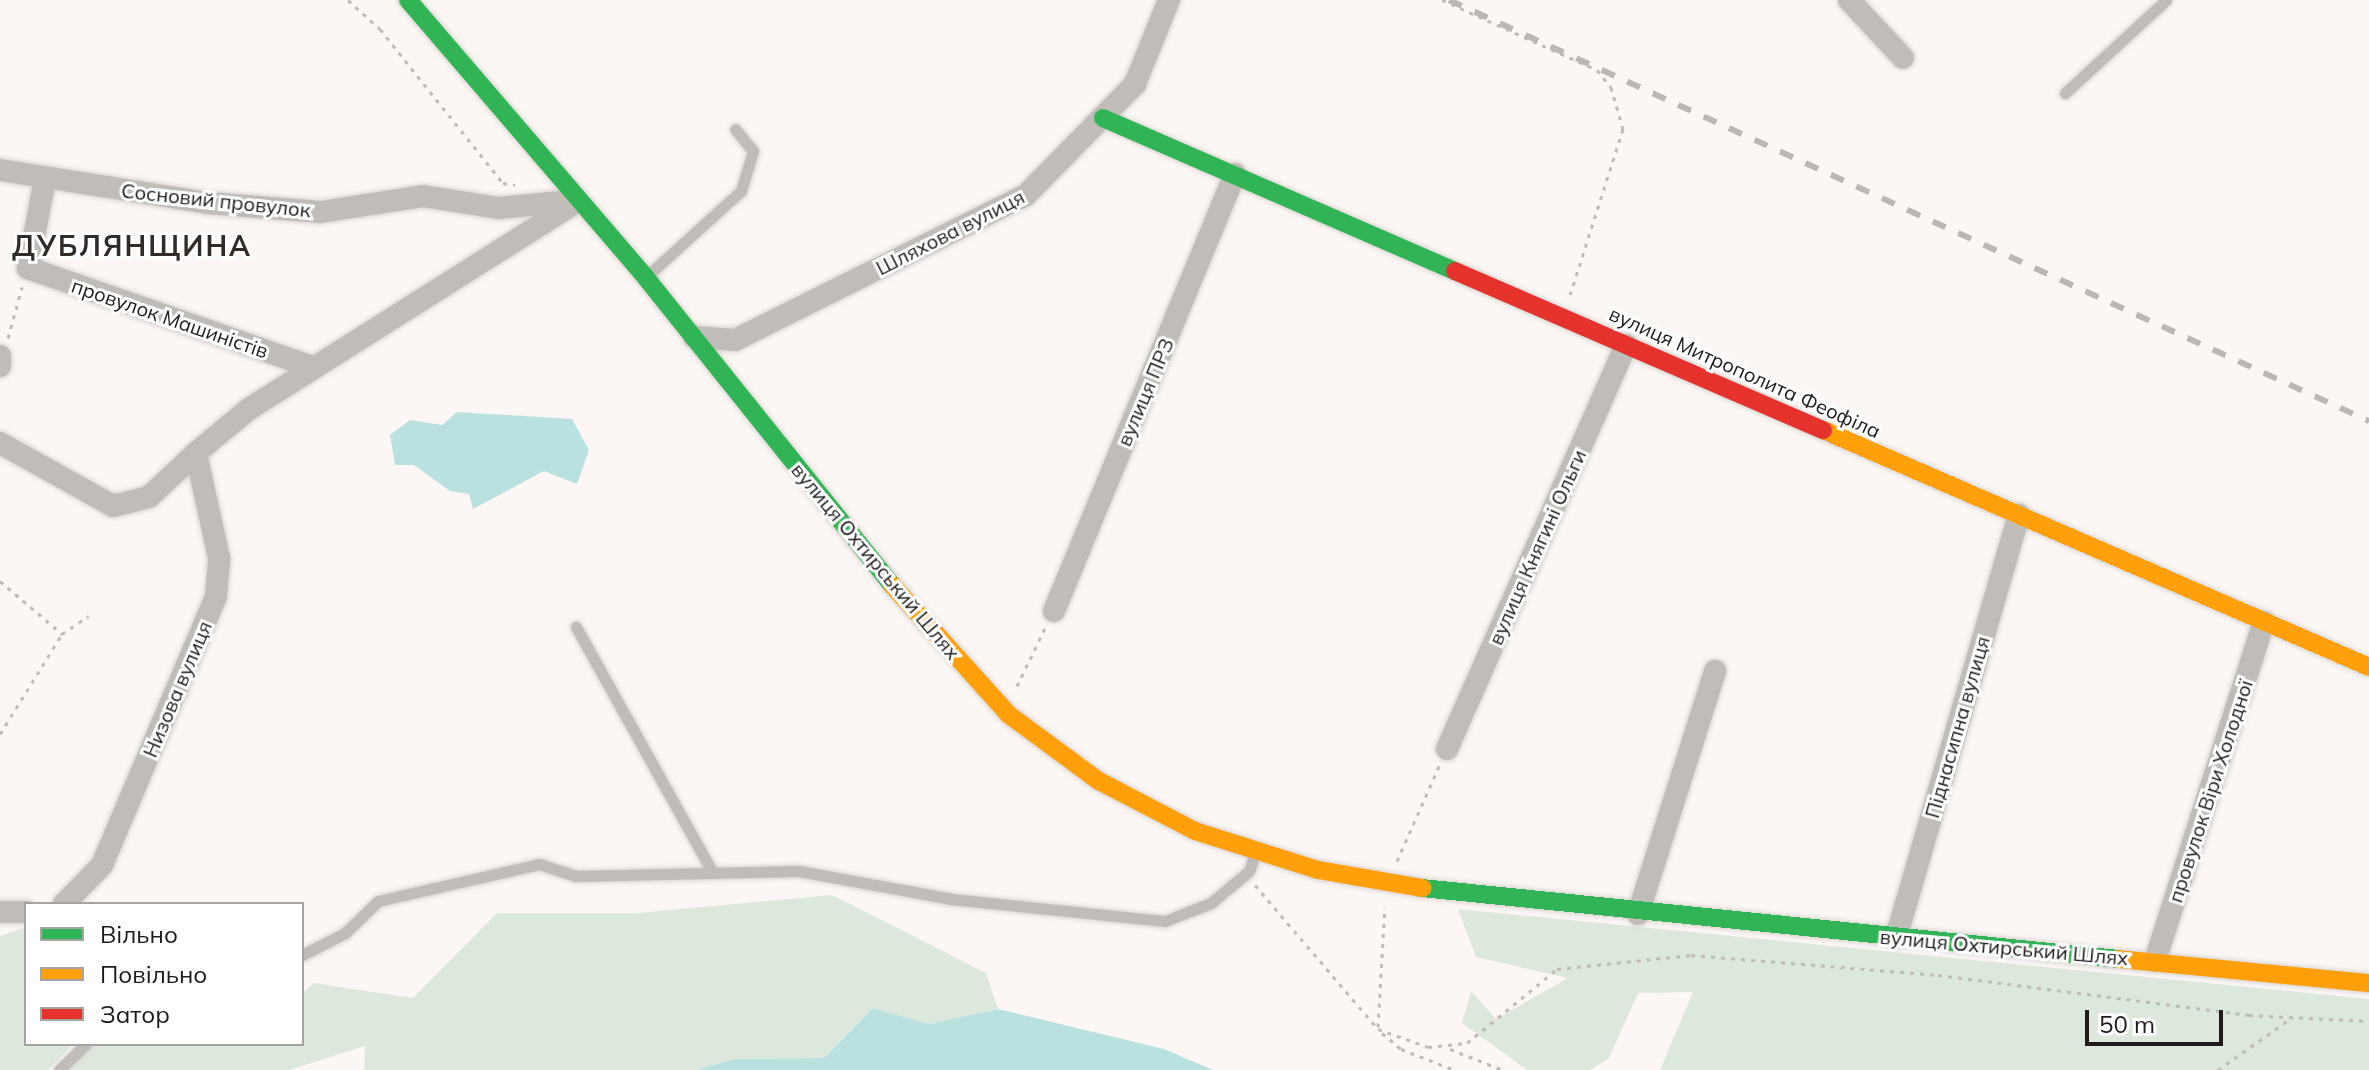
<!DOCTYPE html>
<meta charset="utf-8">
<style>
body{margin:0}
#map{position:relative;width:2369px;height:1070px;overflow:hidden;background:#fcf7f4;font-family:Mulish,sans-serif}
div>[style]{position:absolute}
.green>*{inset:0;background:#dde8dc}
.water>*{inset:0;background:#b9e1e0}
.path>*{height:3px;margin-top:-1.5px;transform-origin:0;background:repeating-linear-gradient(90deg,#c0bcb8 0 4px,transparent 0 10px)}
.roads{filter:drop-shadow(0 0 2px #d8d4d2) drop-shadow(0 0 2px #d8d4d2)}
.lane>*{height:11px;margin:-5.5px;padding:0 5.5px;transform-origin:5.5px;border-radius:5.5px;background:#c0bcb7}
.street>*{height:22px;margin:-11px;padding:0 11px;transform-origin:11px;border-radius:11px;background:#c0bcb7}
.fast>*{height:18px;margin:-9px;padding:0 9px;transform-origin:9px;border-radius:9px;background:#30b455}
.slow>*{height:18px;margin:-9px;padding:0 9px;transform-origin:9px;border-radius:9px;background:#ff9f0a}
.jam>*{height:18px;margin:-9px;padding:0 9px;transform-origin:9px;border-radius:9px;background:#e5322d}
.rail>*{height:6px;margin-top:-3px;transform-origin:0;background:repeating-linear-gradient(90deg,#bbb7b4 0 14px,transparent 0 28px)}
span{translate:-50% -50%;white-space:nowrap;text-align:center;line-height:1.15;-webkit-text-stroke:6px #fff;paint-order:stroke}
.street-label{font-size:20px;color:#1e1b19}
.district-label{font-size:28px;color:#322c28;font-weight:700;letter-spacing:2px}
.legend{position:absolute;left:24px;top:902px;width:280px;height:144px;box-sizing:border-box;background:#fff;border:2px solid #a5a4a3;margin:0;padding:10px 14px;list-style:none;font-size:24px;color:#1e1b19}
.legend li{display:flex;align-items:center;gap:16px;height:40px}
.legend b{width:40px;border:2px solid #a5a4a3}
.scale{position:absolute;left:2085px;top:1010px;width:138px;height:36px;box-sizing:border-box;border:4px solid #1e1b19;border-top:0;padding-left:10px;font-size:24px;line-height:28px;white-space:nowrap;color:#1e1b19;-webkit-text-stroke:6px #fff;paint-order:stroke}
</style>
<div id="map">
<div class="green">
<div style="clip-path:polygon(832px 895px,986px 973px,998px 1009px,929px 1024px,873px 1008px,824px 1058px,735px 1059px,696px 1070px,364px 1070px,365px 1046px,289px 1070px,64px 1070px,89px 1044px,302px 1044px,302px 994px,314px 983px,413px 998px,497px 913px,638px 913px)"></div>
<div style="clip-path:polygon(1458px 909px,2369px 999px,2369px 1070px,1660px 1070px,1693px 992px,1638px 993px,1609px 1058px,1590px 1070px,1527px 1070px,1462px 1023px,1471px 991px,1496px 1019px,1568px 978px,1476px 957px)"></div>
<div style="clip-path:polygon(26px 927px,26px 1044px,73px 1044px,48px 1070px,0 1070px,0 936px)"></div>
</div>
<div class="water">
<div style="clip-path:polygon(457px 412px,572px 419px,589px 450px,577px 484px,544px 471px,473px 509px,469px 494px,450px 491px,414px 465px,395px 465px,390px 435px,410px 420px,442px 425px)"></div>
<div style="clip-path:polygon(873px 1008px,929px 1024px,998px 1009px,1164px 1049px,1213px 1070px,696px 1070px,735px 1059px,824px 1058px)"></div>
</div>
<div class="path">
<div style="left:348px;top:0;width:43px;rotate:42.2deg"></div>
<div style="left:380px;top:29px;width:197px;rotate:51.4deg"></div>
<div style="left:503px;top:183px;width:12px;rotate:9deg"></div>
<div style="left:1442px;top:0;width:170px;rotate:24.3deg"></div>
<div style="left:1597px;top:70px;width:22px;rotate:51deg"></div>
<div style="left:1611px;top:87px;width:44px;rotate:74.1deg"></div>
<div style="left:1623px;top:129px;width:174px;rotate:107.7deg"></div>
<div style="left:8px;top:338px;width:53px;rotate:-74.6deg"></div>
<div style="left:0;top:581px;width:82px;rotate:40.5deg"></div>
<div style="left:1017px;top:686px;width:64px;rotate:-64.2deg"></div>
<div style="left:0;top:734px;width:118px;rotate:-58.2deg"></div>
<div style="left:62px;top:634px;width:32px;rotate:-34deg"></div>
<div style="left:1397px;top:861px;width:104px;rotate:-66.1deg"></div>
<div style="left:1255px;top:885px;width:189px;rotate:49.5deg"></div>
<div style="left:1378px;top:1029px;width:53px;rotate:19.8deg"></div>
<div style="left:1428px;top:1047px;width:39px;rotate:-6deg"></div>
<div style="left:1467px;top:1043px;width:117px;rotate:-39.4deg"></div>
<div style="left:1557px;top:969px;width:135px;rotate:-6deg"></div>
<div style="left:1691px;top:955px;width:248px;rotate:4.6deg"></div>
<div style="left:1938px;top:975px;width:314px;rotate:7.3deg"></div>
<div style="left:2249px;top:1015px;width:120px;rotate:2.9deg"></div>
<div style="left:1378px;top:1027px;width:120px;rotate:-86.7deg"></div>
<div style="left:1382px;top:1033px;width:25px;rotate:40deg"></div>
<div style="left:1401px;top:1049px;width:58px;rotate:21.3deg"></div>
<div style="left:1450px;top:1049px;width:57px;rotate:21.6deg"></div>
<div style="left:2218px;top:1070px;width:88px;rotate:-35.3deg"></div>
</div>
<div class="roads">
<div class="lane">
<div style="left:2065px;top:93px;width:137px;rotate:-42.6deg"></div>
<div style="left:646px;top:277px;width:128px;rotate:-42.2deg"></div>
<div style="left:741px;top:191px;width:42px;rotate:-73.3deg"></div>
<div style="left:753px;top:151px;width:28px;rotate:-129deg"></div>
<div style="left:576px;top:627px;width:279px;rotate:60.9deg"></div>
<div style="left:302px;top:955px;width:48px;rotate:-27.1deg"></div>
<div style="left:345px;top:933px;width:46px;rotate:-44.1deg"></div>
<div style="left:378px;top:901px;width:165px;rotate:-12.9deg"></div>
<div style="left:539px;top:864px;width:39px;rotate:18deg"></div>
<div style="left:576px;top:876px;width:223px;rotate:-1.3deg"></div>
<div style="left:799px;top:871px;width:155px;rotate:10.4deg"></div>
<div style="left:951px;top:899px;width:215px;rotate:5.9deg"></div>
<div style="left:1165px;top:921px;width:49px;rotate:-21.4deg"></div>
<div style="left:1211px;top:903px;width:50px;rotate:-40.1deg"></div>
<div style="left:1249px;top:871px;width:21px;rotate:-71deg"></div>
<div style="left:59px;top:1070px;width:37px;rotate:-44deg"></div>
</div>
<div class="street">
<div style="left:1849px;top:0;width:79px;rotate:47deg"></div>
<div style="left:0;top:170px;width:211px;rotate:9deg"></div>
<div style="left:208px;top:203px;width:113px;rotate:4.6deg"></div>
<div style="left:321px;top:212px;width:103px;rotate:-8.9deg"></div>
<div style="left:423px;top:196px;width:77px;rotate:9deg"></div>
<div style="left:499px;top:208px;width:73px;rotate:-5.5deg"></div>
<div style="left:45px;top:179px;width:91px;rotate:100.8deg"></div>
<div style="left:28px;top:268px;width:301px;rotate:19.2deg"></div>
<div style="left:694px;top:337px;width:41px;rotate:4.2deg"></div>
<div style="left:735px;top:340px;width:325px;rotate:-26.5deg"></div>
<div style="left:1026px;top:195px;width:156px;rotate:-45.5deg"></div>
<div style="left:1135px;top:84px;width:91px;rotate:-68deg"></div>
<div style="left:0;top:356px;width:10px;rotate:90deg"></div>
<div style="left:0;top:443px;width:129px;rotate:29.1deg"></div>
<div style="left:113px;top:506px;width:37px;rotate:-14deg"></div>
<div style="left:149px;top:497px;width:64px;rotate:-43.1deg"></div>
<div style="left:1054px;top:611px;width:473px;rotate:-67.5deg"></div>
<div style="left:1447px;top:749px;width:442px;rotate:-66.1deg"></div>
<div style="left:64px;top:904px;width:54px;rotate:-45.7deg"></div>
<div style="left:102px;top:865px;width:292px;rotate:-67deg"></div>
<div style="left:216px;top:596px;width:38px;rotate:-85deg"></div>
<div style="left:219px;top:558px;width:107px;rotate:-102.4deg"></div>
<div style="left:196px;top:453px;width:69px;rotate:-39.7deg"></div>
<div style="left:249px;top:409px;width:389px;rotate:-32.3deg"></div>
<div style="left:0;top:912px;width:26px"></div>
<div style="left:1638px;top:914px;width:255px;rotate:-72.4deg"></div>
<div style="left:1896px;top:938px;width:441px;rotate:-73.8deg"></div>
<div style="left:2155px;top:961px;width:356px;rotate:-72.2deg"></div>
</div>
<div class="fast">
<div style="left:408px;top:0;width:366px;rotate:49.4deg"></div>
<div style="left:646px;top:278px;width:393px;rotate:51.3deg"></div>
<div style="left:1103px;top:118px;width:384px;rotate:23.5deg"></div>
<div style="left:1422px;top:888px;width:700px;rotate:5.82deg"></div>
</div>
<div class="slow">
<div style="left:1823px;top:430px;width:595px;rotate:23.46deg"></div>
<div style="left:892px;top:585px;width:173px;rotate:48deg"></div>
<div style="left:1008px;top:714px;width:113px;rotate:36.4deg"></div>
<div style="left:1099px;top:781px;width:108px;rotate:27.5deg"></div>
<div style="left:1195px;top:831px;width:129px;rotate:17.6deg"></div>
<div style="left:1318px;top:870px;width:106px;rotate:9.8deg"></div>
<div style="left:2118px;top:959px;width:252px;rotate:5.5deg"></div>
</div>
<div class="jam">
<div style="left:1455px;top:271px;width:401px;rotate:23.4deg"></div>
</div>
</div>
<div class="rail">
<div style="left:1449px;top:0;width:1012px;rotate:24.59deg"></div>
</div>
<div class="street-label">
<span style="left:216px;top:200px;rotate:6deg">Сосновий провулок</span>
<span style="left:950px;top:232px;rotate:-27deg">Шляхова вулиця</span>
<span style="left:170px;top:318px;rotate:19deg">провулок Машиністів</span>
<span style="left:1745px;top:372px;rotate:24deg">вулиця Митрополита Феофіла</span>
<span style="left:1145px;top:392px;rotate:-67deg">вулиця ПРЗ</span>
<span style="left:1537px;top:547px;rotate:-66deg">вулиця Княгині Ольги</span>
<span style="left:876px;top:561px;rotate:50deg">вулиця Охтирський Шлях</span>
<span style="left:177px;top:689px;rotate:-67deg">Низова вулиця</span>
<span style="left:1957px;top:727px;rotate:-74deg">Піднасипна вулиця</span>
<span style="left:2210px;top:791px;rotate:-72deg">провулок Віри Холодної</span>
<span style="left:2004px;top:947px;rotate:5deg">вулиця Охтирський Шлях</span>
</div>
<div class="district-label">
<span style="left:132px;top:246px">ДУБЛЯНЩИНА</span>
</div>
<ul class="legend">
<li><b style="height:10px;background:#30b455"></b>Вільно</li>
<li><b style="height:10px;background:#ff9f0a"></b>Повільно</li>
<li><b style="height:10px;background:#e5322d"></b>Затор</li>
</ul>
<div class="scale">50 m</div>
</div>
